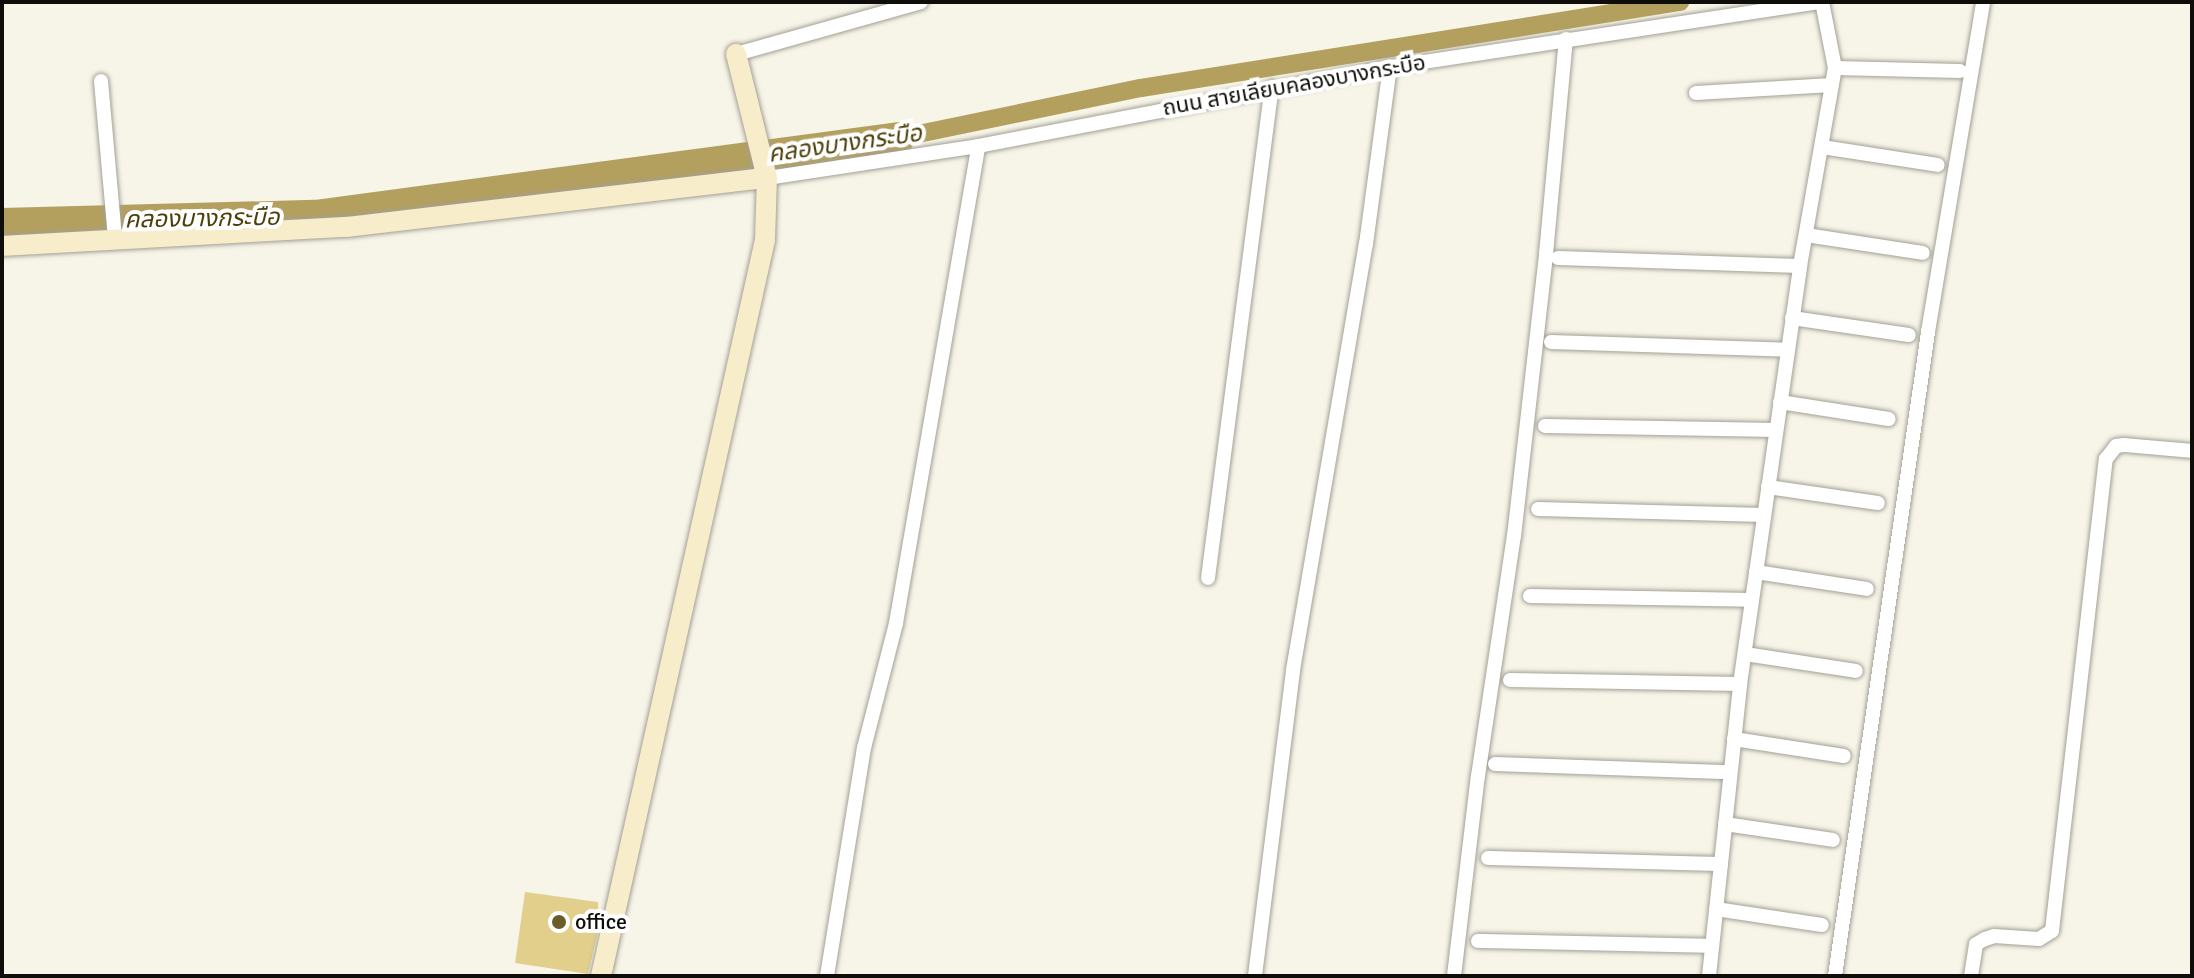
<!DOCTYPE html>
<meta charset="utf-8">
<style>
body{margin:0}
#map{position:relative;width:2194px;height:978px;overflow:hidden;background:#f7f4e8;font-family:Signika,"Noto Sans Thai",sans-serif}
div>[style]{position:absolute}
.canal>*{height:18px;margin:-9px;padding:0 9px;transform-origin:9px;border-radius:9px;background:#b3a05e}
.river>*{height:32px;margin:-16px;padding:0 16px;transform-origin:16px;border-radius:16px;background:#b3a05e}
.building>*{inset:0;background:#e3cf8c}
.roads{filter:drop-shadow(0 0 2px #a3a095) drop-shadow(0 0 2px #a3a095)}
.street>*{height:14px;margin:-7px;padding:0 7px;transform-origin:7px;border-radius:7px;background:#fff}
.secondary>*{height:20px;margin:-10px;padding:0 10px;transform-origin:10px;border-radius:10px;background:#f7edca}
.dots>*{width:22px;height:22px;translate:-50% -50%;box-sizing:border-box;border:4px solid #fff;border-radius:50%}
span{translate:-50% -50%;white-space:nowrap;text-align:center;line-height:1.15;-webkit-text-stroke:8px #fff;paint-order:stroke}
.street-label{font-size:22px;color:#0e0d09}
.poi-label{font-size:22px;color:#0e0d09}
.left{translate:0 -50%;text-align:left}
.water-label{font-size:24px;color:#4d3f08;font-style:italic}
.frame{position:absolute;inset:0;border:4px solid #0e0d09;pointer-events:none}
</style>
<div id="map">
<div class="canal">
<div style="left:899px;top:138px;width:247px;rotate:-11.7deg"></div>
<div style="left:1141px;top:88px;width:546px;rotate:-9.07deg"></div>
</div>
<div class="river">
<div style="left:2px;top:224px;width:313px;rotate:-1.5deg"></div>
<div style="left:315px;top:216px;width:589px;rotate:-7.61deg"></div>
</div>
<div class="building">
<div style="clip-path:polygon(525px 892px,598px 902px,599px 927px,588px 974px,515px 963px)"></div>
</div>
<div class="roads">
<div class="street">
<div style="left:736px;top:54px;width:192px;rotate:-15.7deg"></div>
<div style="left:1835px;top:68px;width:125px;rotate:1.4deg"></div>
<div style="left:101px;top:81px;width:159px;rotate:84.9deg"></div>
<div style="left:1696px;top:93px;width:136px;rotate:-3.4deg"></div>
<div style="left:1822px;top:147px;width:117px;rotate:8.8deg"></div>
<div style="left:767px;top:178px;width:213px;rotate:-8.6deg"></div>
<div style="left:978px;top:146px;width:420px;rotate:-10.9deg"></div>
<div style="left:1390px;top:67px;width:437px;rotate:-8.6deg"></div>
<div style="left:1806px;top:235px;width:118px;rotate:8.7deg"></div>
<div style="left:1558px;top:258px;width:242px;rotate:1.9deg"></div>
<div style="left:1792px;top:318px;width:118px;rotate:8.3deg"></div>
<div style="left:1551px;top:342px;width:237px;rotate:1.9deg"></div>
<div style="left:1780px;top:402px;width:110px;rotate:8.9deg"></div>
<div style="left:1545px;top:426px;width:231px;rotate:1deg"></div>
<div style="left:1768px;top:487px;width:111px;rotate:8.3deg"></div>
<div style="left:1538px;top:509px;width:226px;rotate:1.5deg"></div>
<div style="left:1756px;top:572px;width:112px;rotate:8.7deg"></div>
<div style="left:1208px;top:578px;width:495px;rotate:-82.6deg"></div>
<div style="left:1530px;top:596px;width:222px;rotate:1deg"></div>
<div style="left:1745px;top:654px;width:112px;rotate:8.7deg"></div>
<div style="left:1510px;top:680px;width:230px;rotate:1deg"></div>
<div style="left:1734px;top:739px;width:111px;rotate:8.8deg"></div>
<div style="left:1495px;top:764px;width:234px;rotate:2deg"></div>
<div style="left:1725px;top:824px;width:109px;rotate:8.4deg"></div>
<div style="left:1488px;top:858px;width:233px;rotate:1.5deg"></div>
<div style="left:1716px;top:909px;width:107px;rotate:8.6deg"></div>
<div style="left:1478px;top:941px;width:234px;rotate:1.2deg"></div>
<div style="left:827px;top:976px;width:231px;rotate:-80.8deg"></div>
<div style="left:864px;top:748px;width:129px;rotate:-75.6deg"></div>
<div style="left:896px;top:623px;width:484px;rotate:-80.2deg"></div>
<div style="left:1255px;top:976px;width:308px;rotate:-82.9deg"></div>
<div style="left:1293px;top:670px;width:432px;rotate:-80.3deg"></div>
<div style="left:1366px;top:244px;width:179px;rotate:-82.3deg"></div>
<div style="left:1454px;top:976px;width:201px;rotate:-83.2deg"></div>
<div style="left:1478px;top:776px;width:243px;rotate:-81.5deg"></div>
<div style="left:1514px;top:536px;width:284px;rotate:-83.5deg"></div>
<div style="left:1546px;top:254px;width:216px;rotate:-84.7deg"></div>
<div style="left:1709px;top:976px;width:294px;rotate:-83.9deg"></div>
<div style="left:1740px;top:684px;width:422px;rotate:-81.8deg"></div>
<div style="left:1800px;top:266px;width:201px;rotate:-80deg"></div>
<div style="left:1835px;top:68px;width:67px;rotate:-101.1deg"></div>
<div style="left:1835px;top:976px;width:651px;rotate:-81.78deg"></div>
<div style="left:1928px;top:332px;width:335px;rotate:-80.5deg"></div>
<div style="left:1971px;top:976px;width:32px;rotate:-81deg"></div>
<div style="left:1976px;top:944px;width:10px;rotate:-29deg"></div>
<div style="left:1985px;top:939px;width:9px;rotate:-18deg"></div>
<div style="left:1994px;top:936px;width:45px;rotate:3.8deg"></div>
<div style="left:2039px;top:939px;width:15px;rotate:-32deg"></div>
<div style="left:2052px;top:931px;width:475px;rotate:-83.5deg"></div>
<div style="left:2106px;top:459px;width:16px;rotate:-52deg"></div>
<div style="left:2116px;top:446px;width:8px;rotate:-7deg"></div>
<div style="left:2124px;top:445px;width:68px;rotate:5deg"></div>
</div>
<div class="secondary">
<div style="left:2px;top:246px;width:346px;rotate:-3.2deg"></div>
<div style="left:347px;top:227px;width:423px;rotate:-6.7deg"></div>
<div style="left:601px;top:976px;width:754px;rotate:-77.44deg"></div>
<div style="left:765px;top:240px;width:62px;rotate:-88.2deg"></div>
<div style="left:767px;top:178px;width:128px;rotate:-104deg"></div>
</div>
</div>
<div class="dots">
<div style="left:559px;top:922px;background:#6b5c2a"></div>
</div>
<div class="street-label">
<span style="left:1294px;top:85px;rotate:-10deg">ถนน สายเลียบคลองบางกระบือ</span>
</div>
<div class="poi-label">
<span class="left" style="left:575px;top:922px">office</span>
</div>
<div class="water-label">
<span style="left:845px;top:144px;rotate:-8deg">คลองบางกระบือ</span>
<span style="left:202px;top:219px;rotate:-1deg">คลองบางกระบือ</span>
</div>
<div class="frame"></div>
</div>
